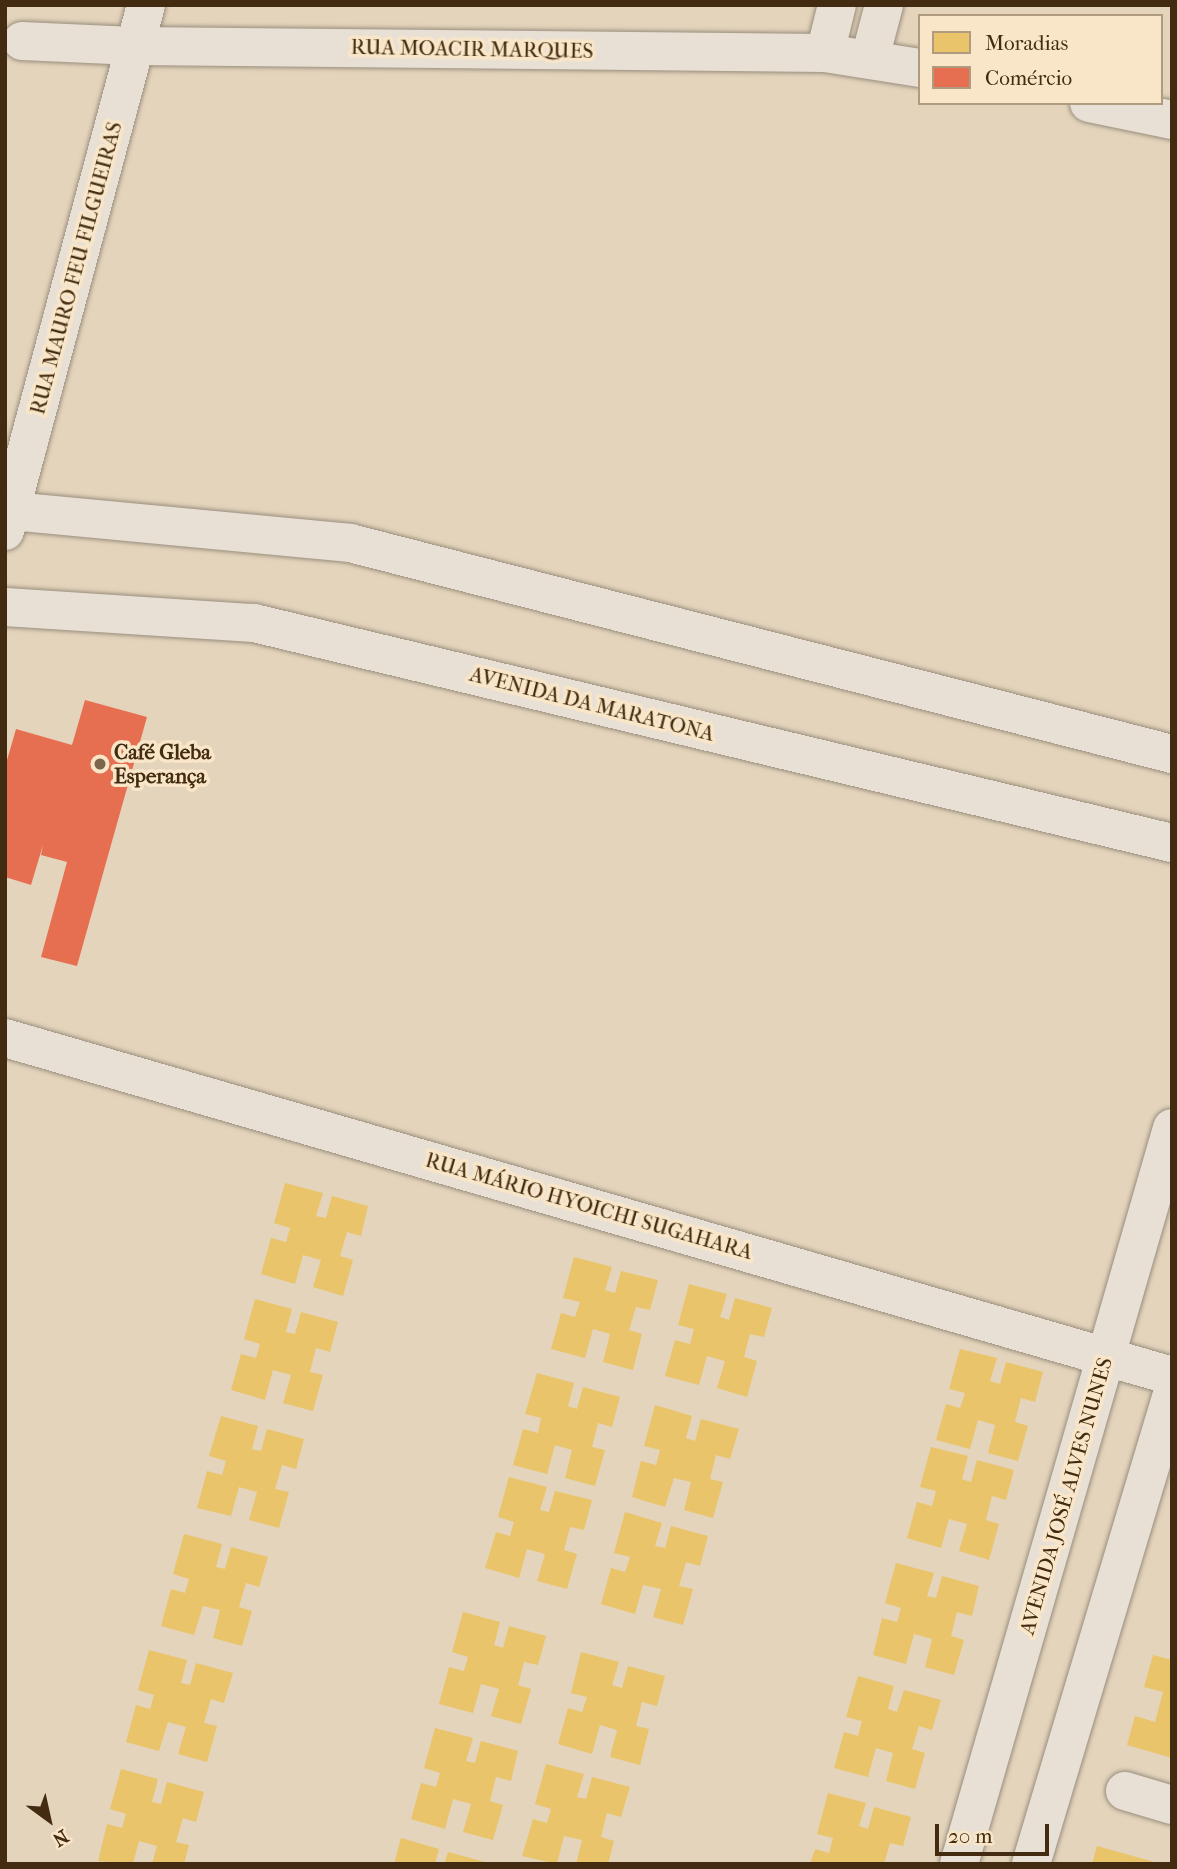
<!DOCTYPE html>
<meta charset="utf-8">
<style>
body{margin:0}
#map{position:relative;width:1177px;height:1869px;overflow:hidden;background:#e4d4bc;font-family:"IM FELL French Canon",serif}
div>[style]{position:absolute}
.homes>*{inset:0;background:#e9c46a}
.shops>*{inset:0;background:#e76f51}
.roads{filter:drop-shadow(0 0 2px #998e7d) drop-shadow(0 0 2px #998e7d)}
.minor>*{height:38px;margin:-19px;padding:0 19px;transform-origin:19px;border-radius:19px;background:#e8e0d4}
.tertiary>*{height:38px;margin:-19px;padding:0 19px;transform-origin:19px;border-radius:19px;background:#e8e0d4}
.dots>*{width:19px;height:19px;translate:-50% -50%;box-sizing:border-box;border:4px solid #f9e6c8;border-radius:50%}
span{translate:-50% -50%;white-space:nowrap;text-align:center;line-height:1.15;-webkit-text-stroke:7px #f9e6c8;paint-order:stroke}
.street-label{font-size:21px;color:#422b10}
.poi-label{font-size:21px;color:#422b10;font-weight:700}
.left{translate:0 -50%;text-align:left}
.frame{position:absolute;inset:0;border:7px solid #422b10;pointer-events:none}
.legend{position:absolute;left:918px;top:14px;width:245px;height:91px;box-sizing:border-box;background:#f9e6c8;border:2px solid #b09b7e;margin:0;padding:9px 12px;list-style:none;font-size:21px;color:#422b10}
.legend li{display:flex;align-items:center;gap:14px;height:35px}
.legend b{width:35px;border:2px solid #b09b7e}
.north{position:absolute;left:14px;top:1785px;width:70px;height:70px;-webkit-text-stroke:5px #f9e6c8;paint-order:stroke;rotate:147deg;font-size:19px;font-weight:700;line-height:28px;text-align:center;color:#422b10}
.north::after{content:'';display:block;margin:auto;width:24px;height:32px;background:#422b10;clip-path:polygon(50% 0,100% 100%,50% 72%,0 100%)}
.scale{position:absolute;left:935px;top:1824px;width:114px;height:32px;box-sizing:border-box;border:4px solid #422b10;border-top:0;padding-left:9px;font-size:21px;line-height:24px;white-space:nowrap;color:#422b10;-webkit-text-stroke:5px #f9e6c8;paint-order:stroke}
</style>
<div id="map">
<div class="homes">
<div style="clip-path:polygon(285px 1183px,323px 1193px,316px 1216px,326px 1218px,332px 1196px,368px 1206px,361px 1236px,347px 1232px,340px 1256px,353px 1260px,343px 1296px,313px 1287px,321px 1260px,303px 1255px,295px 1284px,261px 1274px,271px 1238px,286px 1242px,290px 1228px,274px 1223px)"></div>
<div style="clip-path:polygon(574px 1257px,612px 1267px,605px 1290px,615px 1293px,621px 1271px,658px 1280px,650px 1310px,636px 1307px,629px 1330px,642px 1334px,633px 1370px,603px 1362px,610px 1334px,593px 1329px,585px 1358px,551px 1349px,561px 1313px,575px 1317px,580px 1302px,563px 1298px)"></div>
<div style="clip-path:polygon(689px 1284px,727px 1294px,720px 1317px,729px 1320px,735px 1298px,772px 1308px,764px 1337px,750px 1334px,744px 1357px,757px 1361px,747px 1397px,717px 1388px,725px 1361px,707px 1356px,699px 1385px,665px 1376px,675px 1340px,690px 1344px,694px 1329px,678px 1325px)"></div>
<div style="clip-path:polygon(255px 1299px,292px 1309px,286px 1332px,295px 1334px,301px 1312px,338px 1322px,330px 1352px,316px 1348px,310px 1372px,323px 1375px,313px 1411px,283px 1403px,291px 1375px,273px 1370px,265px 1400px,231px 1390px,241px 1354px,256px 1358px,260px 1344px,244px 1339px)"></div>
<div style="clip-path:polygon(960px 1349px,997px 1358px,990px 1381px,1000px 1384px,1006px 1362px,1043px 1372px,1035px 1402px,1021px 1398px,1015px 1422px,1028px 1426px,1018px 1461px,988px 1453px,995px 1425px,978px 1420px,970px 1449px,936px 1440px,946px 1404px,960px 1408px,965px 1393px,949px 1389px)"></div>
<div style="clip-path:polygon(537px 1373px,574px 1383px,568px 1406px,577px 1409px,583px 1387px,620px 1397px,612px 1427px,598px 1423px,592px 1447px,605px 1450px,595px 1486px,565px 1478px,572px 1450px,555px 1445px,547px 1474px,513px 1465px,523px 1429px,538px 1433px,541px 1418px,525px 1414px)"></div>
<div style="clip-path:polygon(655px 1405px,692px 1416px,686px 1438px,695px 1441px,701px 1419px,739px 1429px,730px 1459px,716px 1455px,710px 1479px,723px 1482px,713px 1518px,684px 1510px,691px 1482px,674px 1478px,665px 1507px,632px 1497px,641px 1461px,656px 1465px,660px 1450px,644px 1446px)"></div>
<div style="clip-path:polygon(221px 1416px,258px 1426px,252px 1449px,261px 1451px,267px 1429px,304px 1439px,296px 1469px,282px 1465px,275px 1489px,289px 1492px,279px 1528px,249px 1520px,257px 1492px,239px 1487px,231px 1516px,197px 1508px,207px 1471px,222px 1475px,226px 1461px,209px 1456px)"></div>
<div style="clip-path:polygon(931px 1447px,968px 1456px,962px 1479px,971px 1482px,977px 1460px,1014px 1470px,1006px 1500px,992px 1496px,986px 1520px,999px 1524px,989px 1560px,959px 1551px,967px 1524px,949px 1519px,941px 1548px,907px 1538px,917px 1502px,932px 1506px,936px 1491px,920px 1487px)"></div>
<div style="clip-path:polygon(509px 1477px,547px 1487px,540px 1510px,549px 1512px,555px 1491px,592px 1500px,584px 1530px,570px 1527px,564px 1550px,577px 1554px,567px 1589px,537px 1581px,545px 1554px,527px 1549px,519px 1578px,485px 1568px,496px 1532px,510px 1536px,514px 1522px,498px 1517px)"></div>
<div style="clip-path:polygon(625px 1512px,662px 1523px,655px 1546px,665px 1548px,671px 1526px,708px 1536px,700px 1566px,686px 1562px,679px 1586px,693px 1589px,683px 1625px,653px 1617px,661px 1589px,643px 1585px,635px 1614px,601px 1604px,611px 1568px,625px 1572px,630px 1557px,614px 1553px)"></div>
<div style="clip-path:polygon(184px 1534px,222px 1544px,216px 1567px,225px 1569px,231px 1547px,268px 1557px,259px 1587px,246px 1583px,239px 1607px,252px 1611px,242px 1646px,213px 1638px,220px 1610px,203px 1606px,194px 1635px,161px 1626px,171px 1589px,185px 1593px,189px 1579px,173px 1574px)"></div>
<div style="clip-path:polygon(896px 1563px,934px 1573px,927px 1596px,936px 1598px,942px 1576px,979px 1586px,972px 1616px,957px 1612px,951px 1636px,964px 1640px,954px 1675px,925px 1667px,932px 1639px,914px 1634px,906px 1664px,873px 1655px,882px 1618px,897px 1622px,901px 1608px,885px 1603px)"></div>
<div style="clip-path:polygon(463px 1612px,500px 1622px,494px 1645px,503px 1648px,509px 1626px,546px 1636px,538px 1665px,524px 1662px,518px 1685px,531px 1689px,521px 1724px,491px 1716px,499px 1689px,481px 1684px,473px 1713px,439px 1704px,449px 1667px,464px 1671px,468px 1657px,452px 1652px)"></div>
<div style="clip-path:polygon(149px 1650px,187px 1660px,181px 1683px,190px 1685px,196px 1663px,233px 1673px,224px 1703px,211px 1699px,204px 1723px,217px 1726px,207px 1762px,178px 1754px,186px 1727px,168px 1722px,159px 1751px,126px 1742px,136px 1705px,150px 1709px,154px 1695px,138px 1690px)"></div>
<div style="clip-path:polygon(581px 1652px,619px 1662px,612px 1685px,622px 1688px,628px 1666px,665px 1676px,657px 1706px,642px 1702px,636px 1726px,649px 1729px,640px 1765px,610px 1757px,617px 1730px,600px 1725px,592px 1754px,558px 1744px,568px 1708px,582px 1712px,587px 1697px,571px 1693px)"></div>
<div style="clip-path:polygon(1153px 1655px,1172px 1660px,1172px 1758px,1127px 1745px,1135px 1716px,1155px 1722px,1163px 1692px,1144px 1687px)"></div>
<div style="clip-path:polygon(858px 1676px,894px 1686px,888px 1709px,897px 1712px,904px 1690px,941px 1700px,932px 1730px,919px 1726px,912px 1749px,925px 1753px,915px 1789px,886px 1781px,893px 1753px,876px 1748px,868px 1777px,834px 1768px,844px 1732px,858px 1736px,862px 1721px,846px 1717px)"></div>
<div style="clip-path:polygon(435px 1728px,473px 1738px,466px 1761px,475px 1763px,481px 1741px,518px 1751px,511px 1781px,496px 1777px,490px 1801px,503px 1805px,493px 1840px,463px 1832px,471px 1804px,453px 1799px,445px 1829px,411px 1819px,421px 1783px,436px 1787px,440px 1773px,424px 1768px)"></div>
<div style="clip-path:polygon(546px 1764px,584px 1774px,577px 1797px,586px 1799px,592px 1777px,630px 1787px,621px 1817px,607px 1813px,601px 1837px,614px 1841px,608px 1864px,576px 1864px,582px 1840px,564px 1836px,557px 1864px,522px 1856px,533px 1819px,547px 1823px,551px 1809px,535px 1804px)"></div>
<div style="clip-path:polygon(121px 1769px,158px 1779px,152px 1802px,161px 1804px,167px 1782px,204px 1792px,196px 1822px,183px 1818px,176px 1842px,189px 1845px,184px 1864px,152px 1864px,157px 1846px,139px 1841px,133px 1864px,98px 1861px,107px 1824px,122px 1828px,126px 1814px,110px 1809px)"></div>
<div style="clip-path:polygon(828px 1793px,866px 1803px,859px 1826px,868px 1829px,874px 1807px,911px 1817px,903px 1846px,890px 1843px,884px 1864px,810px 1864px,815px 1849px,829px 1853px,833px 1838px,817px 1834px)"></div>
<div style="clip-path:polygon(401px 1838px,439px 1849px,435px 1864px,394px 1864px)"></div>
<div style="clip-path:polygon(1097px 1846px,1158px 1863px,1158px 1864px,1092px 1864px)"></div>
<div style="clip-path:polygon(448px 1852px,485px 1862px,484px 1864px,444px 1864px)"></div>
</div>
<div class="shops">
<div style="clip-path:polygon(85px 700px,147px 717px,77px 966px,41px 957px,67px 862px,41px 855px,43px 845px,31px 885px,5px 877px,5px 767px,16px 729px,72px 745px)"></div>
</div>
<div class="roads">
<div class="minor">
<div style="left:22px;top:41px;width:112px;rotate:2.6deg"></div>
<div style="left:134px;top:46px;width:691px;rotate:0.58deg"></div>
<div style="left:825px;top:53px;width:96px;rotate:9deg"></div>
<div style="left:825px;top:53px;width:49px;rotate:-76deg"></div>
<div style="left:870px;top:58px;width:55px;rotate:-75.2deg"></div>
<div style="left:1089px;top:103px;width:85px;rotate:11.6deg"></div>
<div style="left:5px;top:531px;width:545px;rotate:-74.99deg"></div>
<div style="left:5px;top:1038px;width:1215px;rotate:16.15deg"></div>
<div style="left:1125px;top:1791px;width:49px;rotate:16.6deg"></div>
</div>
<div class="tertiary">
<div style="left:12px;top:511px;width:340px;rotate:5.4deg"></div>
<div style="left:350px;top:543px;width:849px;rotate:14.4deg"></div>
<div style="left:5px;top:607px;width:250px;rotate:3.7deg"></div>
<div style="left:254px;top:623px;width:944px;rotate:13.48deg"></div>
<div style="left:959px;top:1864px;width:766px;rotate:-73.86deg"></div>
<div style="left:1031px;top:1864px;width:490px;rotate:-73.3deg"></div>
</div>
</div>
<div class="dots">
<div style="left:100px;top:764px;background:#7b664c"></div>
</div>
<div class="street-label">
<span style="left:472px;top:49px;rotate:1deg">RUA MOACIR MARQUES</span>
<span style="left:76px;top:268px;rotate:-75deg">RUA MAURO FEU FILGUEIRAS</span>
<span style="left:592px;top:704px;rotate:14deg">AVENIDA DA MARATONA</span>
<span style="left:589px;top:1206px;rotate:16deg">RUA MÁRIO HYOICHI SUGAHARA</span>
<span style="left:1066px;top:1496px;rotate:-74deg">AVENIDA JOSÉ ALVES NUNES</span>
</div>
<div class="poi-label">
<span class="left" style="left:114px;top:764px">Café Gleba<br>Esperança</span>
</div>
<div class="frame"></div>
<ul class="legend">
<li><b style="height:19px;background:#e9c46a"></b>Moradias</li>
<li><b style="height:19px;background:#e76f51"></b>Comércio</li>
</ul>
<div class="north">N</div>
<div class="scale">20 m</div>
</div>
